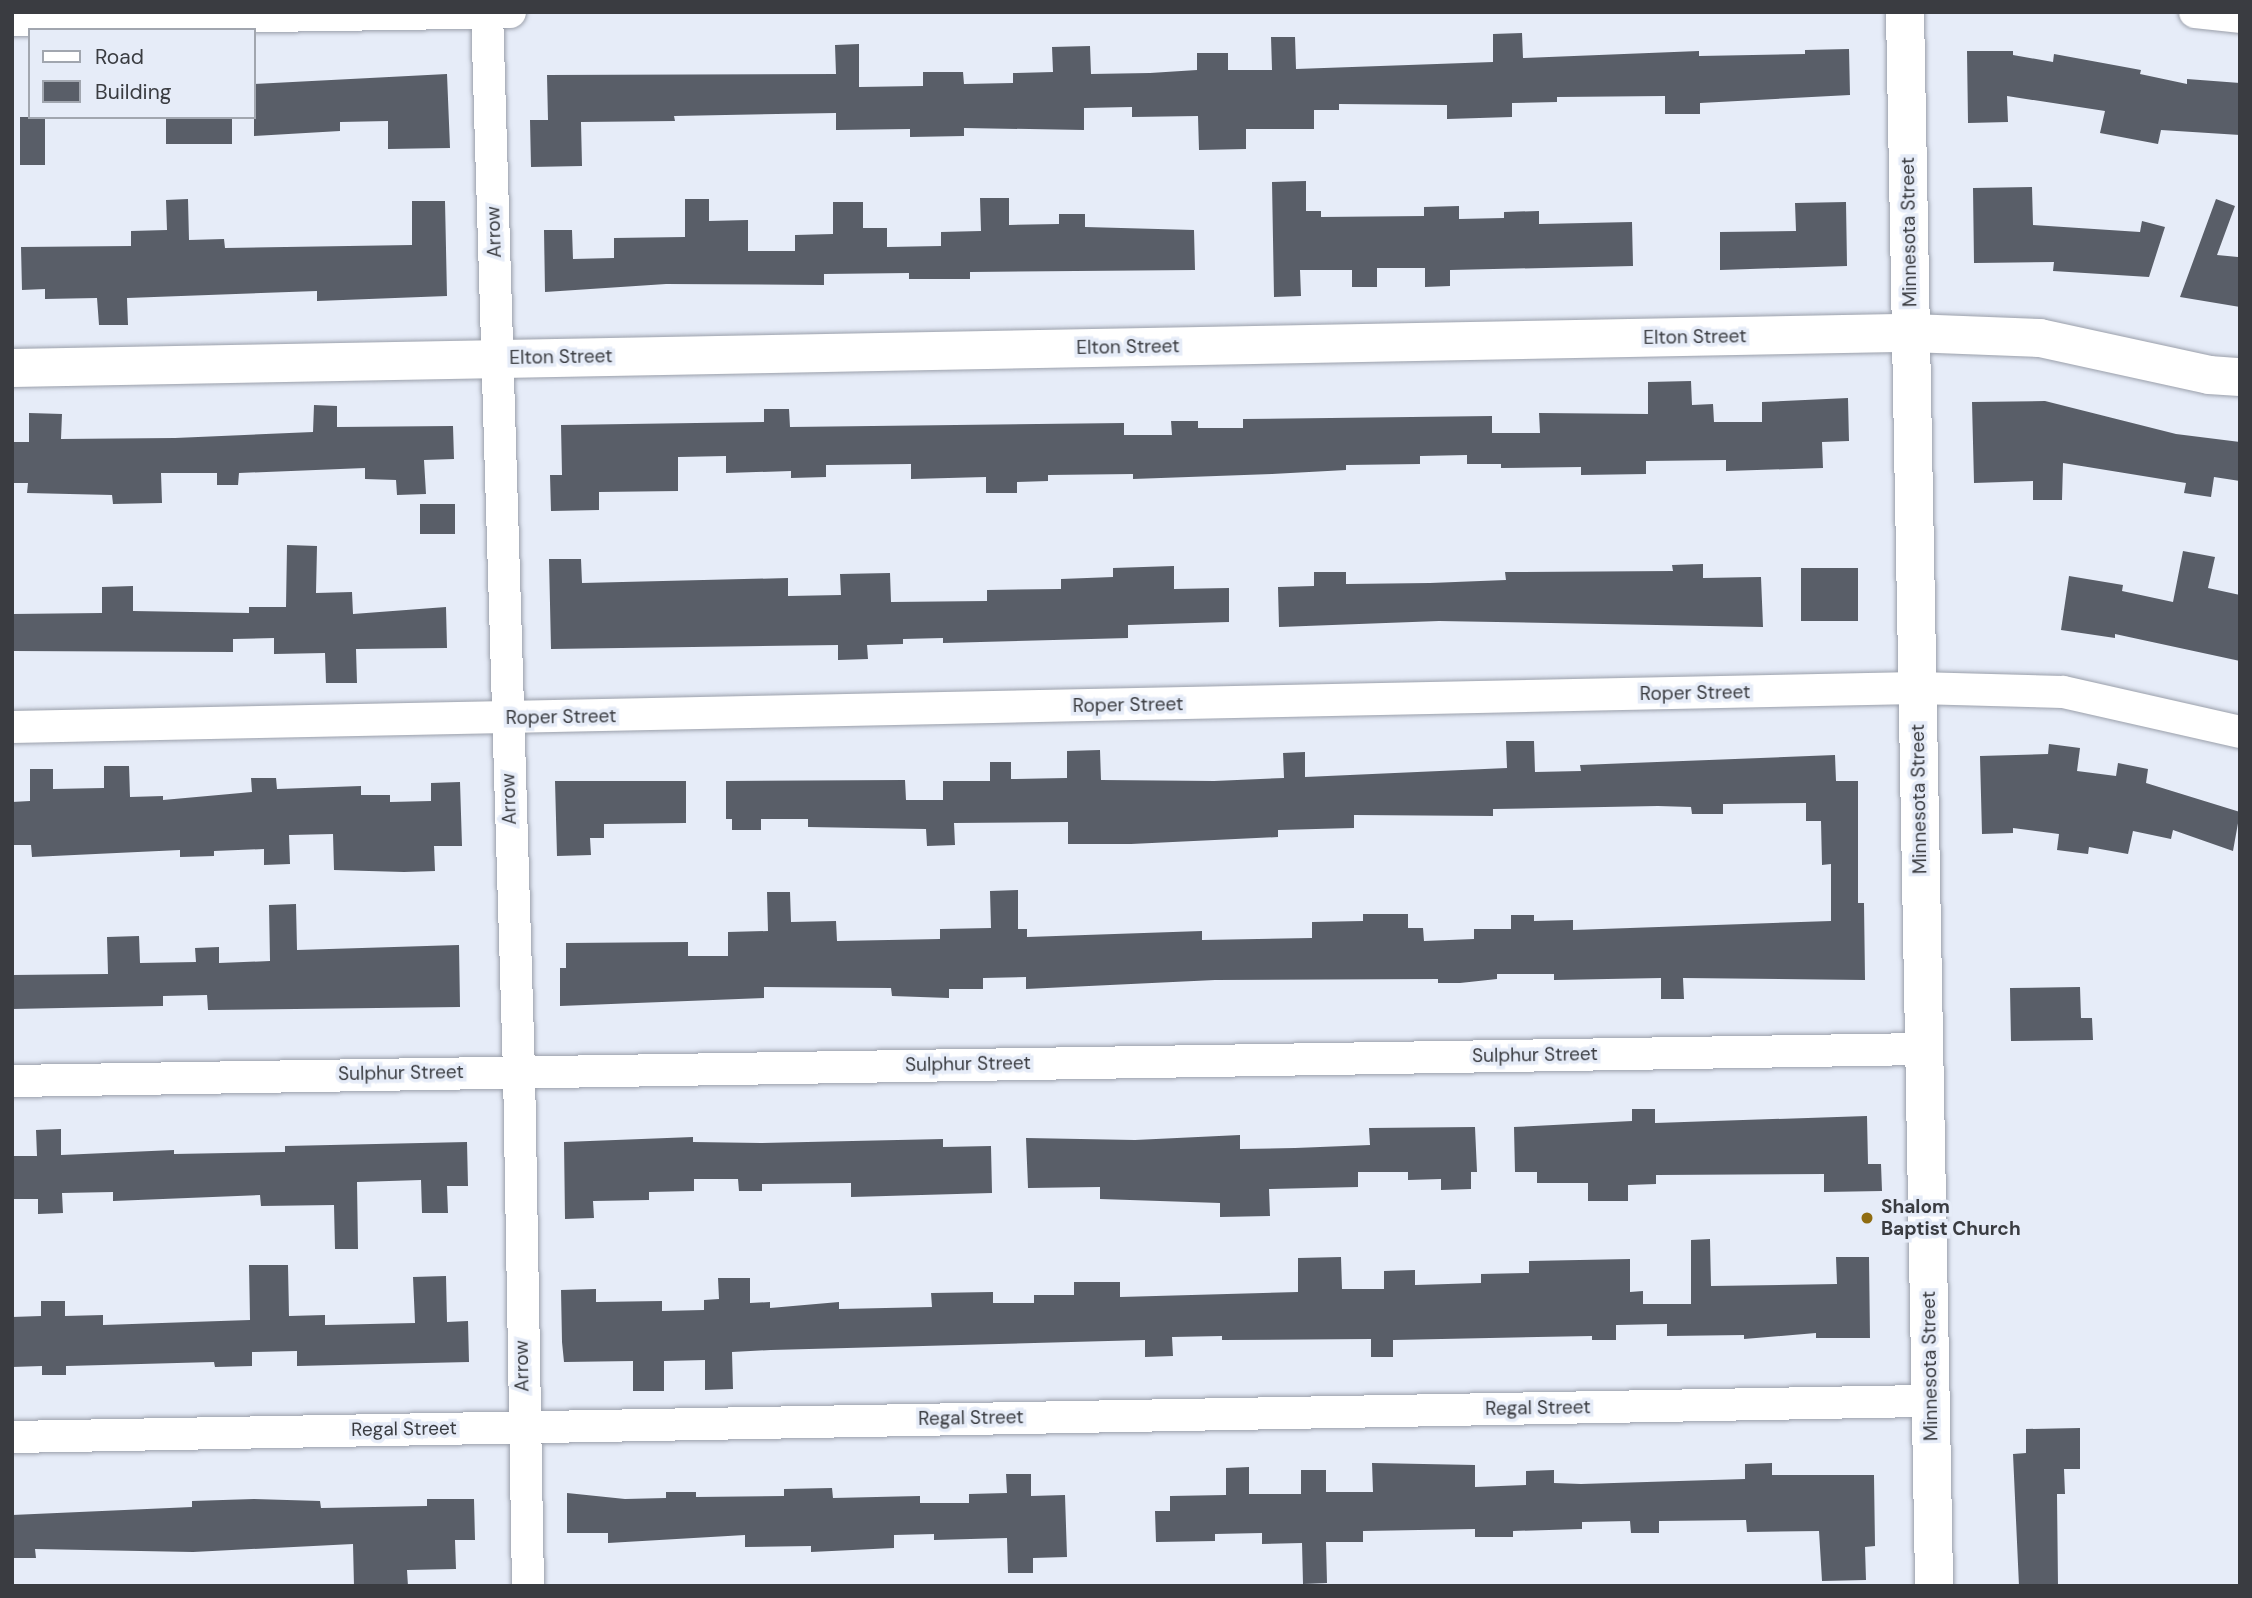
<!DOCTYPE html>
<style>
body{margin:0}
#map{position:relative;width:2252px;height:1598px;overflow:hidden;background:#e6ecf8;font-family:"DM Sans",sans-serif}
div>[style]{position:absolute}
.building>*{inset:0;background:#595e68;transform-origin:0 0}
.roads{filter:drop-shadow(0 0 2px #9a9faa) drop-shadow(0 0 2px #9a9faa)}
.minor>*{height:32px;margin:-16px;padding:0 16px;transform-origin:16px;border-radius:16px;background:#fff}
.tertiary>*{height:38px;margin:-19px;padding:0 19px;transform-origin:19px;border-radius:19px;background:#fff}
.dots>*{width:19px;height:19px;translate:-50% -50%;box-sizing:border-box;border:4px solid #e6ecf8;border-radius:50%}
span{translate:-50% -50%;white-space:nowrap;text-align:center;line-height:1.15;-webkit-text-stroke:7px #e6ecf8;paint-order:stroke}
.street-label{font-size:19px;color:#3a3c41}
.poi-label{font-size:19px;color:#3a3c41;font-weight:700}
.left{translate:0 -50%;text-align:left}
.frame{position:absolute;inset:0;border:14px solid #3a3c41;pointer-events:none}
.legend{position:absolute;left:28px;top:28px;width:228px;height:91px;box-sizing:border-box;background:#e6ecf8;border:2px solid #a1a6af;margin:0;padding:9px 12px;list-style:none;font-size:21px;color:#3a3c41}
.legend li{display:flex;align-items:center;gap:14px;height:35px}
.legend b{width:35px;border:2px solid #a1a6af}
</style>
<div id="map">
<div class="building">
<div style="clip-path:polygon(1522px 33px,1523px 58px,1699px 51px,1699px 56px,1805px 54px,1805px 50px,1849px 49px,1850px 95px,1700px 103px,1700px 114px,1665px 114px,1665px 96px,1557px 97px,1557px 102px,1512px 103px,1512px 117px,1447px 119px,1447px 105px,1339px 104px,1339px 110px,1314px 110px,1314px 129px,1246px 129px,1246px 149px,1199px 150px,1198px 116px,1132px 117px,1132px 107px,1084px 108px,1084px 130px,964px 128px,964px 136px,910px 137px,910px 129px,836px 130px,836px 113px,674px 116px,675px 121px,581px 122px,582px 166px,531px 167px,530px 120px,548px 120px,547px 75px,836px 74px,835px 45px,859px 44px,859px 87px,923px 86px,923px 72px,963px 72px,964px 84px,1013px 83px,1013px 73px,1053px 72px,1052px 47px,1090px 46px,1091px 74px,1150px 73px,1197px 70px,1197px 53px,1228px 53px,1228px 70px,1272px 70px,1271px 37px,1295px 37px,1296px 69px,1493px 62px,1493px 34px)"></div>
<div style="clip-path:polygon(1967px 51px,2013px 51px,2013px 55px,2053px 62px,2054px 54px,2141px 70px,2140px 74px,2187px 84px,2187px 79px,2240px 83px,2240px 135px,2161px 130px,2158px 144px,2100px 133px,2105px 111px,2007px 96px,2008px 122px,1968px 123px)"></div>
<div style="clip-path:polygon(447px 74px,450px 148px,388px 149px,388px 121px,340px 122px,340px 131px,254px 136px,254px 84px)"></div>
<div style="left:20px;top:117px;width:25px;height:48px"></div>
<div style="left:166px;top:117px;width:66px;height:27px"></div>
<div style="clip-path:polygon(1306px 181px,1306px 211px,1321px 211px,1321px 217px,1424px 216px,1424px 207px,1459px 206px,1459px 219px,1504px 218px,1504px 212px,1539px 211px,1539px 224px,1632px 222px,1633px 266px,1450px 270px,1450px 286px,1425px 287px,1425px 268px,1377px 268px,1377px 287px,1352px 287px,1352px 270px,1300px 270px,1301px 296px,1274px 297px,1272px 182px)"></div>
<div style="clip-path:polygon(2032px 187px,2033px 225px,2140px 232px,2142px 221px,2165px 227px,2149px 277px,2053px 271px,2054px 262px,1974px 263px,1973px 188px)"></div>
<div style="clip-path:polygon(980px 198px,1009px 198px,1009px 225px,1059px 224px,1059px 214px,1085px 214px,1085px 227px,1194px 230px,1195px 270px,970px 272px,970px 279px,909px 279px,909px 273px,824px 274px,824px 285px,666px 284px,545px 292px,544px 230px,572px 230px,573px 259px,614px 258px,614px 238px,685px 237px,685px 199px,709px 199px,709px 221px,748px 220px,748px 251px,795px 251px,795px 235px,833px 234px,833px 202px,863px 202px,863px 228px,887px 228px,887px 247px,941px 246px,941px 232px,981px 231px)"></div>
<div style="clip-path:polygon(188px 199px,189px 240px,224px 239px,225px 248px,412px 245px,412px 201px,445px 201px,447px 296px,317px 301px,317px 291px,127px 298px,128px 325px,99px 325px,97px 298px,45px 299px,45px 289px,22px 290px,21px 247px,131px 246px,131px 231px,167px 230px,166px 200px)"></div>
<div style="clip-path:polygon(2216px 199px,2235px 206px,2217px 255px,2238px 257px,2240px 307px,2180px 297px)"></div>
<div style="clip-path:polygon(1846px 202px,1847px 266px,1720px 270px,1720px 232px,1796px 231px,1795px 203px)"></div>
<div style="clip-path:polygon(1691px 381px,1692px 405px,1713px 404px,1714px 422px,1762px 422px,1762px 402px,1848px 398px,1849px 441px,1822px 442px,1823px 468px,1726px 471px,1726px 460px,1646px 461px,1646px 474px,1581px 475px,1581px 467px,1501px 468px,1501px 464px,1467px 464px,1467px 455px,1420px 456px,1420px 464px,1346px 465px,1346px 470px,1272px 474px,1133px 479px,1133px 474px,1048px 475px,1048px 481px,1017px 482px,1017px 493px,986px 493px,986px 477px,911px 479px,911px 464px,826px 465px,826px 477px,791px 478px,791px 471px,726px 473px,726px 456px,678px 457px,678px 491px,599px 492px,599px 510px,551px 511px,550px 475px,562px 475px,561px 425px,764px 422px,764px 409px,789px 409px,790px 427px,1124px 423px,1124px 435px,1172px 435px,1171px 421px,1198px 421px,1198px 428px,1243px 428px,1243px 419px,1492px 416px,1492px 433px,1540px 433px,1539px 413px,1648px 414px,1648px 382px)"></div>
<div style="clip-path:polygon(2045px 401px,2176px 434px,2240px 442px,2240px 481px,2214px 477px,2211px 497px,2184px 493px,2186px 483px,2063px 463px,2062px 500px,2033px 500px,2033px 481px,1974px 483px,1972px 402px)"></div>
<div style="clip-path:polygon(314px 405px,337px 406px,337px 427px,453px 426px,454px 459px,424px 460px,426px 494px,397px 495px,396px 480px,365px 479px,365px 468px,239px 473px,238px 485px,217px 485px,217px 473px,161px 473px,162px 503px,113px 504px,112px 495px,27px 493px,28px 483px,12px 483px,12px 442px,29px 442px,29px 413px,62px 414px,61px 439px,175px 438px,313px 432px)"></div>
<div style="left:420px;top:504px;width:35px;height:30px"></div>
<div style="clip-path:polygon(287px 545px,317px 546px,316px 593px,352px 592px,353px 614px,446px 607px,447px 648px,356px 649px,357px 683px,326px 683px,325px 653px,274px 654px,274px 638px,233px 639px,233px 652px,12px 651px,12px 614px,102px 613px,102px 587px,133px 586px,133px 611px,249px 613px,249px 607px,286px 607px)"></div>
<div style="clip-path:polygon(2183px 551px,2215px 557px,2208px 588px,2240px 595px,2240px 661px,2115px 634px,2115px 638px,2061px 630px,2069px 576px,2123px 585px,2122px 591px,2173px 602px)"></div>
<div style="clip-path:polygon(549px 559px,581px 559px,582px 583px,788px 578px,788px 596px,841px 595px,840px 574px,890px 573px,891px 602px,987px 601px,987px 590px,1061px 589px,1061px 579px,1113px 577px,1113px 568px,1174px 566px,1174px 589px,1229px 588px,1229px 622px,1128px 625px,1128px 638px,943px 643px,943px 638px,903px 639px,903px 644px,867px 645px,868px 659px,838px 660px,838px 645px,551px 649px)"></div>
<div style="clip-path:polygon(1703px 564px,1703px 578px,1761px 577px,1763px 627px,1439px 621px,1279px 627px,1278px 587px,1314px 586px,1314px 572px,1346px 572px,1346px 584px,1430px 583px,1506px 580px,1505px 572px,1673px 571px,1672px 565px)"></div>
<div style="left:1858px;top:568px;width:53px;height:57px;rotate:90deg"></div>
<div style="clip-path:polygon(1506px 741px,1534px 741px,1535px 772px,1581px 771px,1580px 765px,1835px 755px,1836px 781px,1858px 781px,1858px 903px,1864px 903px,1865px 980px,1683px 978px,1684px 999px,1661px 999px,1661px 978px,1554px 980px,1554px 974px,1497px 974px,1497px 979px,1460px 983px,1438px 983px,1438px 979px,1215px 980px,1026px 989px,1026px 977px,983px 978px,983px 989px,949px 989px,949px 998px,892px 996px,891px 988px,764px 987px,764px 998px,560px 1006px,560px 968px,566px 968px,566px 943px,688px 942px,688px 956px,728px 956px,728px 932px,768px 931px,767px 892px,790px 892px,791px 922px,836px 921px,837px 941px,940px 939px,940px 929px,991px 928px,990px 891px,1018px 890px,1018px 929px,1027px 929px,1027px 937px,1202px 931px,1202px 940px,1312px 938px,1312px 922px,1363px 921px,1363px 914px,1408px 914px,1408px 928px,1423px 928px,1424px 941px,1474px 939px,1474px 929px,1511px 929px,1511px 915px,1534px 915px,1534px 921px,1573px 920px,1573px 930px,1831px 921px,1831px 864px,1822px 865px,1821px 821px,1806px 821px,1806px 803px,1723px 804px,1723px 814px,1692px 814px,1691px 807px,1658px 806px,1493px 809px,1493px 816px,1354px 815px,1354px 828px,1278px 830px,1278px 837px,1131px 844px,1068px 844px,1068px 822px,954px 823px,955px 845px,927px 846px,926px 829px,808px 827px,808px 819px,761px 819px,761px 830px,732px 830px,732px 819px,726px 819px,726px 781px,905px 780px,906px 800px,943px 800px,943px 781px,990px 781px,990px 762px,1011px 762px,1011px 779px,1067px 778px,1067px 751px,1100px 750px,1101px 780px,1214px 781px,1284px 778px,1283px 753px,1305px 752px,1305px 777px,1507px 768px)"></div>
<div style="clip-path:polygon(2049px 744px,2080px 748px,2077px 771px,2116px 776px,2118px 763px,2148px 769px,2146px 783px,2240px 812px,2233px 851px,2173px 830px,2171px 839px,2133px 831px,2128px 854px,2089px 847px,2088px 854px,2057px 850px,2059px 834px,2013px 828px,2013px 833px,1982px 834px,1980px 756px,2048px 754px)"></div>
<div style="clip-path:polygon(104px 766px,129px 766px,130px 797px,163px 796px,163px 800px,252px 792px,251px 778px,276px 778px,277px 789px,361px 786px,361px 795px,390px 795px,390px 802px,431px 801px,431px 783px,460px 782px,462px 846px,434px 846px,435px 871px,404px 872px,334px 870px,333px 834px,289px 835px,290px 864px,264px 865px,264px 849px,214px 851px,214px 856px,180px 857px,180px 850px,32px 857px,31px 845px,12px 845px,12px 802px,30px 801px,30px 769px,53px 769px,53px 789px,104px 788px)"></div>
<div style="clip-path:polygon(555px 781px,686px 781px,686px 823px,604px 824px,604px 838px,590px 838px,591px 855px,557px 856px)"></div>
<div style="clip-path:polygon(296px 904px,297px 950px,459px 945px,460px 1007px,208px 1010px,207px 995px,163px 996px,163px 1006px,12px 1009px,12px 975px,108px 974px,107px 937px,139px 936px,140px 963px,196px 962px,195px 948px,219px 947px,219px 963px,270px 961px,269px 905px)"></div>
<div style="clip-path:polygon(2080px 987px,2081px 1018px,2092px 1018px,2093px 1040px,2011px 1041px,2010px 988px)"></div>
<div style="clip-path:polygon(1632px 1109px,1655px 1109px,1655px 1123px,1867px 1116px,1868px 1164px,1881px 1164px,1882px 1191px,1824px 1192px,1824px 1174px,1656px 1175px,1656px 1184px,1628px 1185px,1628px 1201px,1588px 1201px,1588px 1183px,1537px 1183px,1537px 1172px,1515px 1172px,1514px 1127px,1632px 1121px)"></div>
<div style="clip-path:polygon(1475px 1127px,1477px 1172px,1471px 1172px,1471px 1189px,1441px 1190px,1441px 1179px,1408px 1180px,1408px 1172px,1358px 1172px,1358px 1187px,1269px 1189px,1270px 1216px,1220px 1217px,1220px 1203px,1100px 1199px,1100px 1187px,1028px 1188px,1026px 1138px,1135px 1140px,1240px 1135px,1240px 1149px,1295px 1148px,1370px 1145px,1369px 1128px)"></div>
<div style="clip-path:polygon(61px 1129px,61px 1155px,174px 1150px,174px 1154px,285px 1152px,285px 1146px,467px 1142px,468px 1186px,447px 1186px,448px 1213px,422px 1213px,421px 1180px,357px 1182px,358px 1249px,335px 1249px,334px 1205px,261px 1206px,260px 1195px,113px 1201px,113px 1192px,62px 1193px,63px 1213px,38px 1214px,38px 1199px,12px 1199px,12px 1156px,37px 1156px,36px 1130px)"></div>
<div style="clip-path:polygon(693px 1137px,693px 1142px,761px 1143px,943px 1139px,943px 1147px,991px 1146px,992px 1193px,851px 1197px,851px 1183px,762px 1184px,762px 1191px,739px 1191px,738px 1179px,694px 1179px,694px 1191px,649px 1192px,649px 1200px,593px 1201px,594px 1218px,565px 1219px,564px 1142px)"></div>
<div style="clip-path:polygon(1710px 1239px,1711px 1286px,1837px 1284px,1836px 1257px,1869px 1257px,1870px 1338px,1816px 1338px,1816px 1333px,1744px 1339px,1744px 1335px,1667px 1336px,1667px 1324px,1616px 1325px,1616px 1340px,1592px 1340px,1592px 1336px,1393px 1340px,1393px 1357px,1371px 1357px,1371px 1339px,1222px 1340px,1222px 1336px,1172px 1337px,1173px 1356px,1145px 1357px,1145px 1340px,771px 1350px,732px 1352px,733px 1389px,705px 1390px,705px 1360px,664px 1361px,664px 1391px,633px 1391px,633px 1361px,564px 1362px,562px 1342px,561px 1290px,596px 1289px,596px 1302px,662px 1301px,662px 1311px,704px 1310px,704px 1300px,719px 1299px,718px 1278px,750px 1278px,750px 1303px,770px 1302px,770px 1308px,839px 1302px,839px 1309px,932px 1307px,931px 1293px,993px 1292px,993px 1303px,1034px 1303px,1034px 1295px,1074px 1295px,1074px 1282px,1120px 1282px,1120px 1297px,1298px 1292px,1298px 1258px,1341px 1257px,1342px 1289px,1384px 1289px,1384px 1271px,1415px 1270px,1415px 1285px,1481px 1283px,1481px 1274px,1529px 1273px,1529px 1261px,1630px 1259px,1630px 1292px,1643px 1291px,1643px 1304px,1691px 1304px,1691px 1240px)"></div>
<div style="clip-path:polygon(249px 1265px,288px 1265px,289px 1316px,325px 1315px,325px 1325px,415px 1323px,413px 1277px,446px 1276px,447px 1322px,468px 1321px,469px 1362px,297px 1366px,297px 1351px,252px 1352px,252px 1366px,215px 1367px,214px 1362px,104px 1365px,66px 1366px,66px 1375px,42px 1375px,42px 1366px,12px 1367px,12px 1317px,41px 1316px,41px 1301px,65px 1301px,65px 1316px,103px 1315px,103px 1325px,250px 1320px)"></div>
<div style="clip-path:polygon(2080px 1428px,2080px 1469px,2064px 1469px,2065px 1494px,2057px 1494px,2058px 1586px,2019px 1586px,2013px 1454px,2026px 1453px,2026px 1429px)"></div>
<div style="clip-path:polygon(1372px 1463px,1475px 1465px,1475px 1487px,1526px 1485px,1526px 1471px,1554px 1470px,1554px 1483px,1581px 1484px,1745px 1479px,1745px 1464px,1772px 1463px,1772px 1475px,1874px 1475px,1875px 1546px,1865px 1547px,1866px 1580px,1822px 1581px,1819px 1531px,1747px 1532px,1746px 1520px,1659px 1521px,1659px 1533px,1631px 1533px,1630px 1521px,1582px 1522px,1582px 1529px,1513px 1531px,1513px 1537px,1475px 1537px,1475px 1529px,1363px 1531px,1363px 1542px,1326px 1542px,1327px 1583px,1303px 1584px,1302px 1543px,1262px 1544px,1262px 1533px,1215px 1534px,1215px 1541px,1156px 1542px,1155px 1511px,1170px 1511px,1170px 1496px,1226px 1495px,1226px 1468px,1249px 1467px,1249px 1494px,1301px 1494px,1301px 1470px,1326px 1470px,1326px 1492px,1373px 1492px)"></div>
<div style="clip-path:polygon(1006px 1474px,1031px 1474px,1031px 1496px,1065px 1495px,1067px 1557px,1033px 1558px,1033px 1573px,1008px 1573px,1007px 1538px,934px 1540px,934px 1534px,894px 1535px,894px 1548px,811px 1552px,811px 1546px,745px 1547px,745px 1535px,608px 1543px,608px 1533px,567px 1533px,567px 1493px,625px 1499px,666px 1498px,666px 1492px,696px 1492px,696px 1497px,784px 1496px,784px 1489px,832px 1488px,833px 1498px,920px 1496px,920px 1503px,969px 1503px,969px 1494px,1007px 1493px)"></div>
<div style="clip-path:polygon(254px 1499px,320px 1501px,321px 1508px,427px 1506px,427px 1499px,474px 1499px,475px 1540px,455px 1540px,456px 1569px,407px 1570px,408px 1586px,354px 1586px,353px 1544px,193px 1552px,35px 1549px,36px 1558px,12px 1558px,12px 1515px,192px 1507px,192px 1501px)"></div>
</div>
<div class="roads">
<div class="minor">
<div style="left:487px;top:12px;width:1058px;rotate:88.27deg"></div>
<div style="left:519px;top:1070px;width:516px;rotate:89deg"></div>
<div style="left:2195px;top:12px;width:45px;rotate:6.3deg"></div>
<div style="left:12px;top:20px;width:498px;rotate:-0.9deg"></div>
<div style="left:12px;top:727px;width:1905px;rotate:-1.17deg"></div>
<div style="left:1917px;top:688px;width:146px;rotate:1.6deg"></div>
<div style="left:2063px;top:692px;width:181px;rotate:12.7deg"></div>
<div style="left:12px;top:1081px;width:1912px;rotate:-0.96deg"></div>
<div style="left:12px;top:1437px;width:1918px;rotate:-1.08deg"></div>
</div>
<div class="tertiary">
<div style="left:1905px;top:12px;width:1574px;rotate:88.94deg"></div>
<div style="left:12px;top:368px;width:1899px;rotate:-1.06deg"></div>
<div style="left:1911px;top:333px;width:129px;rotate:2.2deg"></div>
<div style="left:2040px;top:338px;width:173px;rotate:12.3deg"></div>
<div style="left:2209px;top:375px;width:31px;rotate:4deg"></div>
</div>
</div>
<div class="dots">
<div style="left:1867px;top:1218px;background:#8f6c11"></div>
</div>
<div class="street-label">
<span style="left:494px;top:232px;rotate:-92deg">Arrow</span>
<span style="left:1909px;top:232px;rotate:-91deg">Minnesota Street</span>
<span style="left:1695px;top:337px;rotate:-1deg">Elton Street</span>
<span style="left:1128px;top:347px;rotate:-1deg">Elton Street</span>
<span style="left:561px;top:357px;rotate:-1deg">Elton Street</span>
<span style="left:1695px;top:693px;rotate:-1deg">Roper Street</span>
<span style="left:1128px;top:705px;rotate:-1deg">Roper Street</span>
<span style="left:561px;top:717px;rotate:-1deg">Roper Street</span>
<span style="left:509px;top:799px;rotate:-92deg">Arrow</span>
<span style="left:1919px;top:799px;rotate:-91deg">Minnesota Street</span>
<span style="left:1535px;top:1055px;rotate:-1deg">Sulphur Street</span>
<span style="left:968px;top:1064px;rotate:-1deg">Sulphur Street</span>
<span style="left:401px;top:1073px;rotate:-1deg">Sulphur Street</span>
<span style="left:522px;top:1366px;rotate:-91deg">Arrow</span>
<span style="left:1930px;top:1366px;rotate:-91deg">Minnesota Street</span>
<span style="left:1538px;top:1408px;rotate:-1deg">Regal Street</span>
<span style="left:971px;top:1418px;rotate:-1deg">Regal Street</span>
<span style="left:404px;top:1429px;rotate:-1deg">Regal Street</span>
</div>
<div class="poi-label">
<span class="left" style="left:1881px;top:1218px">Shalom<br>Baptist Church</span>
</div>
<div class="frame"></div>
<ul class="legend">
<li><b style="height:9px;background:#fff"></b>Road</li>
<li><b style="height:19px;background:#595e68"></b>Building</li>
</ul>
</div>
